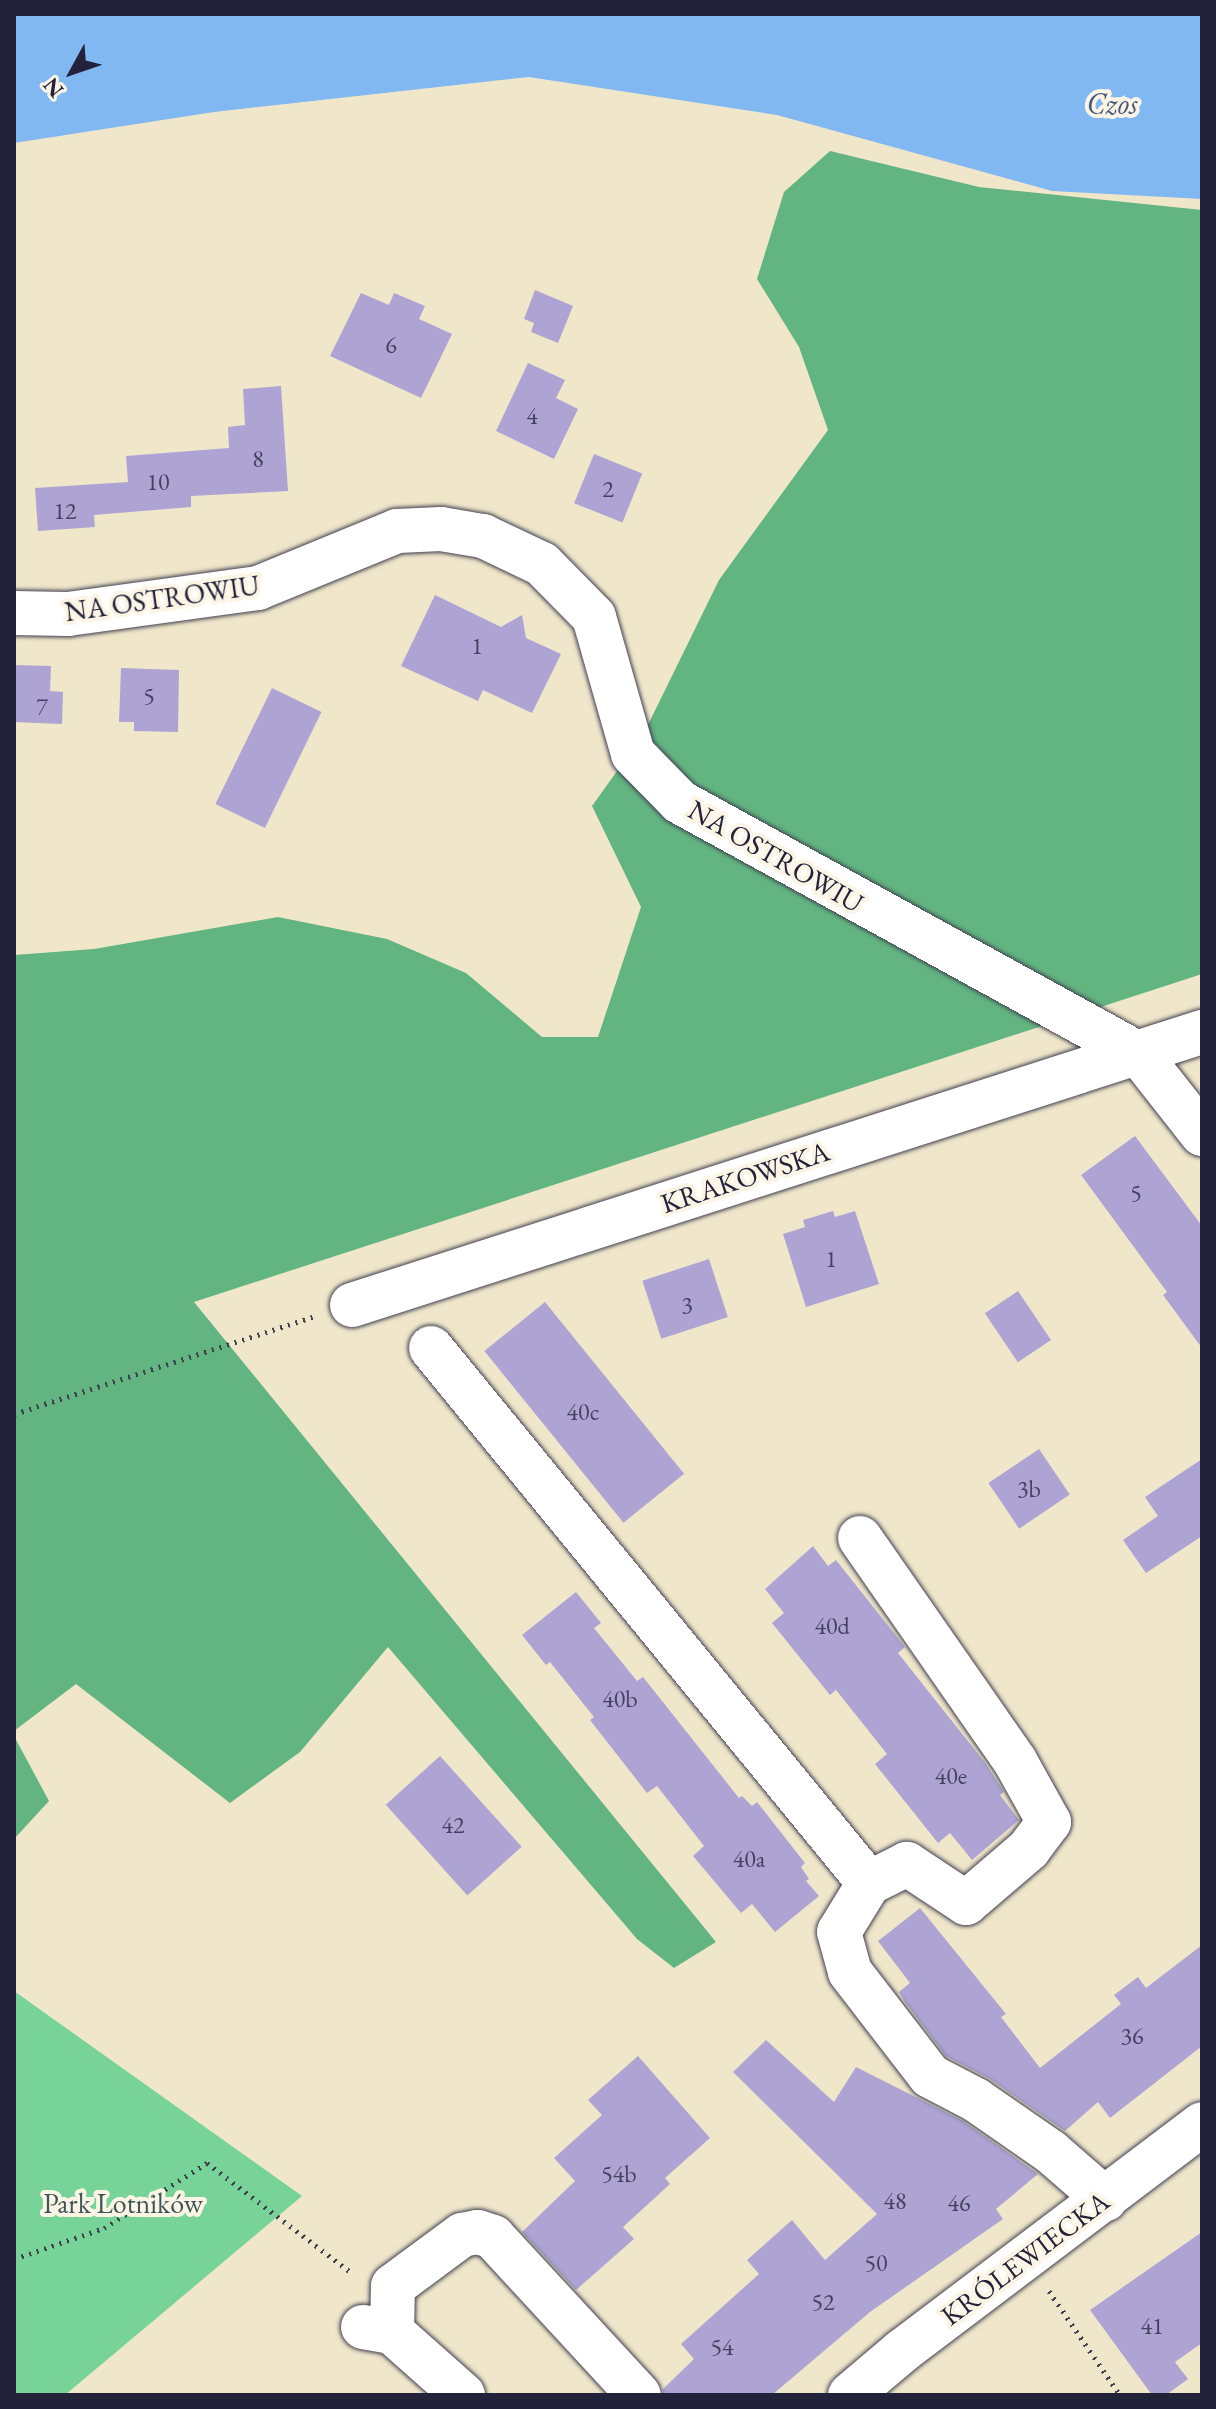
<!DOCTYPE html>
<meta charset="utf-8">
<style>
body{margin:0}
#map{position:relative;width:1216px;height:2409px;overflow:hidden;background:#f0e7cb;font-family:"EB Garamond",serif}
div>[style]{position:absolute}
.green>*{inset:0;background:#78d399}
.forest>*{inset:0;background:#62b581}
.water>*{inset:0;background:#82b8f1}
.building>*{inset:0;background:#ada4d4;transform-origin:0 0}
.path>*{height:5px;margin-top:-2.5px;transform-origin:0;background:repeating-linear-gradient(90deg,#414051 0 2px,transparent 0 8px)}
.roads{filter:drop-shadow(0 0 2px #414051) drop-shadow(0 0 2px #414051)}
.minor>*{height:44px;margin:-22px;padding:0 22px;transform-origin:22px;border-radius:22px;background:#fff}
span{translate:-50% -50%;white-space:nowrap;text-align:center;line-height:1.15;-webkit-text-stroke:8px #fcf5e5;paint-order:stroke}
.number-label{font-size:24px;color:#454261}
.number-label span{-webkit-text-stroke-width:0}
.street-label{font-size:28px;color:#22223b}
.park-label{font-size:28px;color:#3c5757}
.water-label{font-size:30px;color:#44567b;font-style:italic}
.frame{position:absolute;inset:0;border:16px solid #22223b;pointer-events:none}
.north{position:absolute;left:32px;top:32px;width:80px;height:80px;-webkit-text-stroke:6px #fcf5e5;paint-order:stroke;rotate:230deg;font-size:22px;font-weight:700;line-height:32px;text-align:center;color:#22223b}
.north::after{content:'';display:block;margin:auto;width:28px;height:36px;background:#22223b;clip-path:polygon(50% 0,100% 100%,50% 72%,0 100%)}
</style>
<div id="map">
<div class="green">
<div style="clip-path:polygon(14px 1991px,302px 2196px,65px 2395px,14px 2395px)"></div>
</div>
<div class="forest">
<div style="clip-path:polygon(830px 151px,979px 187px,1202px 210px,1202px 974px,194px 1302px,716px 1942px,674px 1968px,637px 1939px,388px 1647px,300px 1752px,230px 1803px,76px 1684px,14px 1731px,14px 955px,94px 949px,278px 917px,387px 939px,466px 973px,542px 1037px,598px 1037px,641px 907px,592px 806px,643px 735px,719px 580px,828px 430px,799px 347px,757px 279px,784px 192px)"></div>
<div style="clip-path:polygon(14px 1736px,49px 1801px,14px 1839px)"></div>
</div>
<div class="water">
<div style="clip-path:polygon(14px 14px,1202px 14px,1202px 199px,1052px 191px,777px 115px,529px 77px,214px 112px,14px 143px)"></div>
</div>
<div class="building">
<div style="clip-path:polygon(535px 290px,573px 306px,558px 343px,531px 332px,534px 323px,524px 319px)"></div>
<div style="clip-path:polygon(361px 293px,389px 305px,394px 293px,425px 306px,419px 319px,452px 334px,421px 398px,330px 356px)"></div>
<div style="clip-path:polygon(528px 363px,565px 380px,556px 398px,578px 409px,554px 459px,496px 431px)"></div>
<div style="clip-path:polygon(281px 386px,288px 491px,191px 496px,191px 507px,94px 515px,95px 527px,38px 531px,35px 488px,128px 482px,126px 456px,229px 448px,228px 427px,245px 425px,243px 389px)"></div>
<div style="left:594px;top:454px;width:52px;height:53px;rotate:22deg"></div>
<div style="clip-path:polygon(435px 595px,501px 627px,522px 615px,526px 638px,561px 654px,532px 713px,483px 690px,478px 701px,401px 666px)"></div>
<div style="clip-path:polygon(14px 665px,51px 666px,50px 691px,63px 692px,62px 724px,14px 722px)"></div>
<div style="clip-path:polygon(121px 668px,179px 670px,178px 732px,134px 731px,134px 722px,119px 722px)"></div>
<div style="left:272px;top:688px;width:55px;height:129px;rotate:26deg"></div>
<div style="clip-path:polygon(1135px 1136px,1202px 1226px,1202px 1348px,1163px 1295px,1167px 1292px,1081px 1175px)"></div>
<div style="clip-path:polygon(833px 1211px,835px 1217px,855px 1211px,879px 1284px,806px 1307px,783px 1234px,805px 1227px,803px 1220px)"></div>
<div style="left:709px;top:1259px;width:61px;height:70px;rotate:72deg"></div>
<div style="left:1018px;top:1291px;width:59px;height:40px;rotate:56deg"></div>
<div style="left:545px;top:1302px;width:221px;height:78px;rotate:51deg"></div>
<div style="left:1039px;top:1449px;width:55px;height:61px;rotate:56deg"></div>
<div style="clip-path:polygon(1202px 1459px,1202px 1536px,1146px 1573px,1123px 1540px,1158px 1516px,1145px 1497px)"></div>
<div style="clip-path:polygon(813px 1546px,828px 1566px,836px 1560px,905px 1647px,898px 1653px,986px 1764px,1004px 1792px,1000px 1795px,1019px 1820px,972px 1860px,950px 1833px,938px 1843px,875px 1764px,887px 1754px,836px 1690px,830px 1695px,772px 1623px,784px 1613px,765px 1589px)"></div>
<div style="clip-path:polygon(576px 1592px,601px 1623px,594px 1628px,637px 1681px,643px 1677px,739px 1798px,742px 1796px,752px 1806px,757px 1802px,805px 1863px,801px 1867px,809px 1879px,806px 1881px,819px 1896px,775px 1932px,752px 1904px,741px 1913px,693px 1856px,704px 1846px,657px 1786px,647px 1793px,590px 1720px,594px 1717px,550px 1662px,546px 1665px,522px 1635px)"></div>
<div style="left:440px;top:1756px;width:122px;height:73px;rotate:48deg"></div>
<div style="clip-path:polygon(920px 1908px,1006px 2014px,1001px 2017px,1040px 2068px,1121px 2004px,1114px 1995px,1138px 1977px,1146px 1988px,1202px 1945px,1202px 2046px,1110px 2118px,1098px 2102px,1065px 2131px,990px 2079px,946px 2056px,905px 2002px,899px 1992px,910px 1983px,878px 1941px)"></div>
<div style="clip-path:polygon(766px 2040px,834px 2102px,856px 2067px,963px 2121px,1038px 2174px,996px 2209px,1003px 2219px,870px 2312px,772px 2395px,663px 2395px,663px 2389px,694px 2359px,681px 2344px,759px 2274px,747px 2260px,792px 2220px,825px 2260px,877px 2214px,733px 2072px)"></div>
<div style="clip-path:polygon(638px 2056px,710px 2138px,665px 2178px,670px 2184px,623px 2227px,634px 2239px,576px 2290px,522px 2232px,575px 2181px,554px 2158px,602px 2115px,588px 2100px)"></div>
<div style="clip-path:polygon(1202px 2232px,1202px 2343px,1175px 2362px,1188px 2379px,1166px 2395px,1152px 2395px,1090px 2310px)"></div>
</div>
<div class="path">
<div style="left:14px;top:1414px;width:314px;rotate:-18deg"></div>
<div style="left:14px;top:2259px;width:95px;rotate:-19deg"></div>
<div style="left:104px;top:2228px;width:122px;rotate:-32.3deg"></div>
<div style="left:207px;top:2163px;width:183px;rotate:37.2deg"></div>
<div style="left:1049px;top:2291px;width:126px;rotate:55.7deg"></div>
</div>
<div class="roads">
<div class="minor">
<div style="left:14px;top:613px;width:54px;rotate:1.1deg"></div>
<div style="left:68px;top:614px;width:192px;rotate:-7.8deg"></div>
<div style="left:258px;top:588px;width:150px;rotate:-22.3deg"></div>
<div style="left:397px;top:531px;width:44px;rotate:-2.6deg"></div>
<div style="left:441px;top:529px;width:43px;rotate:9.5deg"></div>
<div style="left:483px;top:536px;width:65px;rotate:25.4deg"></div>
<div style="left:542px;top:564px;width:74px;rotate:45.5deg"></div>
<div style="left:594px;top:617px;width:142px;rotate:74.1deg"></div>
<div style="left:633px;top:754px;width:67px;rotate:45.6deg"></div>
<div style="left:680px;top:802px;width:524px;rotate:28.77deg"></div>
<div style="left:1139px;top:1054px;width:102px;rotate:51.8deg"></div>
<div style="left:352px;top:1305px;width:893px;rotate:-17.81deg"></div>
<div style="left:431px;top:1348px;width:691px;rotate:50.69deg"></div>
<div style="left:869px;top:1883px;width:57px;rotate:121.5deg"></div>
<div style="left:839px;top:1932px;width:41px;rotate:74.6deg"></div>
<div style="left:850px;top:1972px;width:131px;rotate:52.4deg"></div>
<div style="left:930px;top:2076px;width:52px;rotate:27.6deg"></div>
<div style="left:976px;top:2100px;width:91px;rotate:34.7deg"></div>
<div style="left:1051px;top:2152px;width:72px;rotate:41deg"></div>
<div style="left:860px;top:1538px;width:272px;rotate:55.2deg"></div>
<div style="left:1015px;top:1761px;width:70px;rotate:60.9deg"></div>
<div style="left:1049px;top:1822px;width:34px;rotate:127deg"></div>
<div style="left:1029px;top:1849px;width:83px;rotate:139.4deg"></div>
<div style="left:966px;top:1903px;width:71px;rotate:-146.5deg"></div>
<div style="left:907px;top:1864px;width:42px;rotate:153.4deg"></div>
<div style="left:363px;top:2327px;width:29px;rotate:10deg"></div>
<div style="left:392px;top:2332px;width:95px;rotate:41.6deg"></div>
<div style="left:392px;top:2332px;width:46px;rotate:-88.8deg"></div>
<div style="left:393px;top:2286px;width:86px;rotate:-36.5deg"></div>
<div style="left:462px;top:2235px;width:16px;rotate:-11deg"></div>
<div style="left:478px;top:2232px;width:16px;rotate:18deg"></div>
<div style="left:493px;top:2237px;width:215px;rotate:47.3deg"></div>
<div style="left:850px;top:2395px;width:68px;rotate:-40.2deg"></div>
<div style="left:902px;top:2351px;width:376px;rotate:-37.1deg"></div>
</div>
</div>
<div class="number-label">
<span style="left:391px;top:345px">6</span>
<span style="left:532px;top:416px">4</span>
<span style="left:258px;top:459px">8</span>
<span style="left:158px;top:482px">10</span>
<span style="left:608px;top:489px">2</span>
<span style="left:65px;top:511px">12</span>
<span style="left:477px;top:646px">1</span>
<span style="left:149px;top:696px">5</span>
<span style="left:42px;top:707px">7</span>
<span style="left:1136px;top:1193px">5</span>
<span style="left:831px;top:1259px">1</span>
<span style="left:687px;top:1305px">3</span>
<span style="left:583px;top:1412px">40c</span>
<span style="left:1029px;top:1489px">3b</span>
<span style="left:832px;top:1626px">40d</span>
<span style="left:620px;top:1699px">40b</span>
<span style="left:951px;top:1776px">40e</span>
<span style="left:453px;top:1825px">42</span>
<span style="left:749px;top:1859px">40a</span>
<span style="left:1132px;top:2036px">36</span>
<span style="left:619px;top:2174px">54b</span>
<span style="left:895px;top:2201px">48</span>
<span style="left:959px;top:2203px">46</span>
<span style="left:876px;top:2263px">50</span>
<span style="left:823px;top:2302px">52</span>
<span style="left:1152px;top:2326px">41</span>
<span style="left:722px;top:2347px">54</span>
</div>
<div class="street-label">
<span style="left:162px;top:598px;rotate:-8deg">NA OSTROWIU</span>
<span style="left:776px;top:856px;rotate:30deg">NA OSTROWIU</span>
<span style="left:745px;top:1177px;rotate:-18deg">KRAKOWSKA</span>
<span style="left:1025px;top:2258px;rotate:-37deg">KRÓLEWIECKA</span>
</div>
<div class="park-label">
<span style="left:123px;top:2203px">Park Lotników</span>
</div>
<div class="water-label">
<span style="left:1112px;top:104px">Czos</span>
</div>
<div class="frame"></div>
<div class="north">N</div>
</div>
